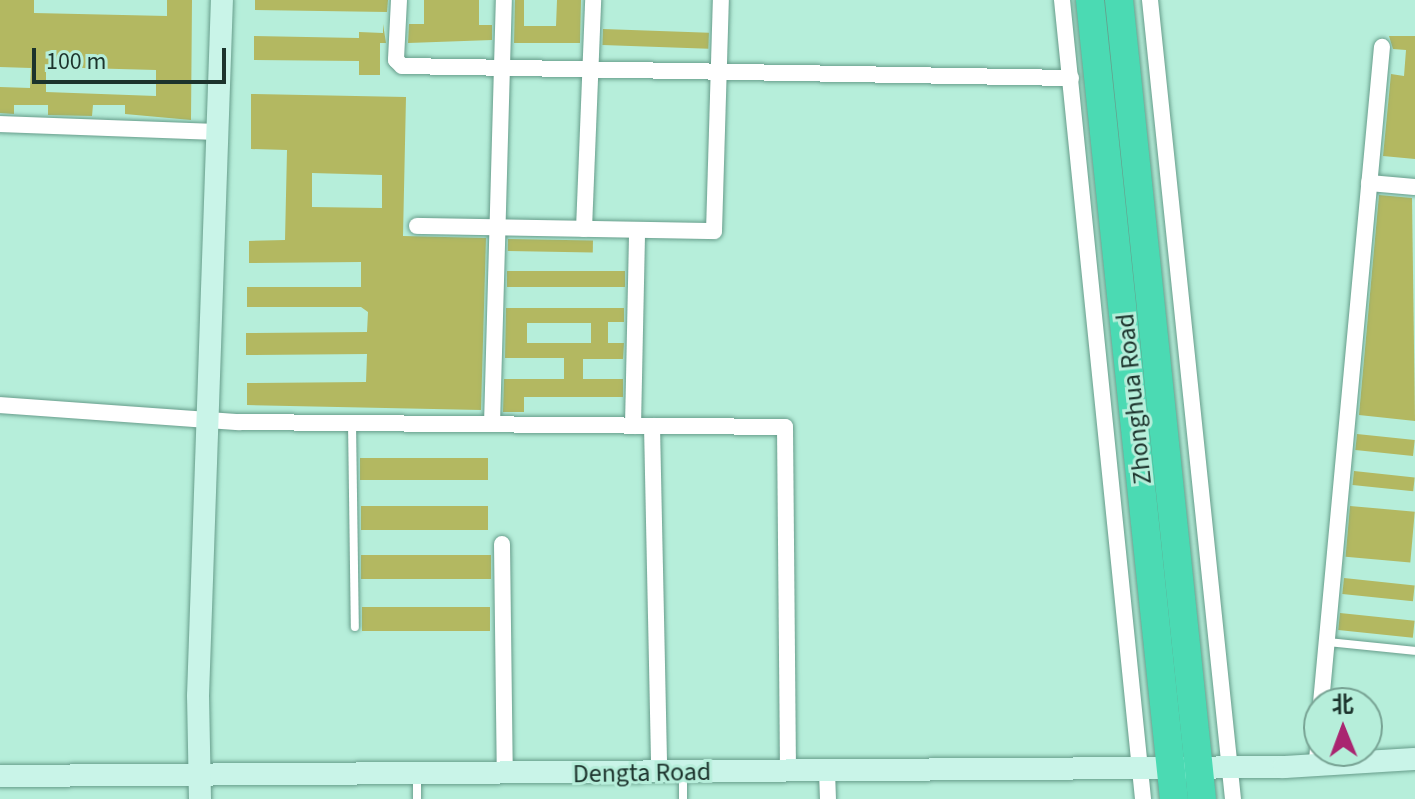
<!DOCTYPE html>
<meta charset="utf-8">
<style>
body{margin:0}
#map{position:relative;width:1415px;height:799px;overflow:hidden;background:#b6eeda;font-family:"Source Sans 3","Noto Sans SC",sans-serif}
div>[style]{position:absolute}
.building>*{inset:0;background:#b3b861;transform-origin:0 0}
.roads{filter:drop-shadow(0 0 2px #679d8b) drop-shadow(0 0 2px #679d8b)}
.lane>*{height:8px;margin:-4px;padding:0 4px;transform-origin:4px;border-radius:4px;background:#fff}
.street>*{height:16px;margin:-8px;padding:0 8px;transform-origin:8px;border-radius:8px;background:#fff}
.secondary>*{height:22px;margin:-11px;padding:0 11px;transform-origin:11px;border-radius:11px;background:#c9f4e8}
.highway>*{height:28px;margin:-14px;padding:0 14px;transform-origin:14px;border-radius:14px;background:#4bdab3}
span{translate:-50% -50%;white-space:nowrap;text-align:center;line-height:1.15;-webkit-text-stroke:6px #b6eeda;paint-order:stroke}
.street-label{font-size:26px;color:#1c332c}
.north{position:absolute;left:1303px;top:687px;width:80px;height:80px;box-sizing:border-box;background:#b6eeda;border:2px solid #78a394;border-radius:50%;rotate:359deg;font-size:22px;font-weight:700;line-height:32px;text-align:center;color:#1c332c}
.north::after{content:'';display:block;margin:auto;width:28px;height:36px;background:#a92570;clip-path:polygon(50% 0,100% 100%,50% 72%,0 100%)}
.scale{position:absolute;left:32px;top:48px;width:194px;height:36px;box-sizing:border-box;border:4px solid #1c332c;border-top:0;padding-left:10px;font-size:24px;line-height:28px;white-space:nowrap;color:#1c332c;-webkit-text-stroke:6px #b6eeda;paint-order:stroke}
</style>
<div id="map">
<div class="building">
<div style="clip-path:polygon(evenodd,0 0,34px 0,34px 13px,167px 16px,167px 0,192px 0,191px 120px,125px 114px,125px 105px,93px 105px,92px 116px,48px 115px,48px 105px,14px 105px,14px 114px,0 113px,0 87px,30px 88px,31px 68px,0 67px,0 0,46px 67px,156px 70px,156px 96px,46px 92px,46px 67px)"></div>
<div style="clip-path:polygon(255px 0,388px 0,387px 12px,255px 10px)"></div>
<div style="clip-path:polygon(424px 0,479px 0,479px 25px,492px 25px,492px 40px,408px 43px,409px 24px,424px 24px)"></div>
<div style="clip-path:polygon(515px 0,524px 0,524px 26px,556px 26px,557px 0,581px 0,580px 43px,514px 43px)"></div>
<div style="clip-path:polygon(383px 24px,386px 43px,380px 43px,380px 75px,359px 75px,359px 61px,254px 60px,254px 36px,359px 38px,359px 32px,383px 33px)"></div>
<div style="left:603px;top:29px;width:106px;height:16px;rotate:2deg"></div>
<div style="clip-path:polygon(1389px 36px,1415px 36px,1415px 159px,1383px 156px,1391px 74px,1404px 76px,1406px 50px,1393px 49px)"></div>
<div style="clip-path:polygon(evenodd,251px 94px,406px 97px,403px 236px,486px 238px,481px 410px,247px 405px,247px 383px,366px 382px,367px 354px,246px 355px,246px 333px,367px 332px,368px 312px,361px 307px,247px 307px,247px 287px,361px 287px,361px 262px,249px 263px,249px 241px,285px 240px,287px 150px,251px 149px,251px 94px,312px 173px,382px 175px,382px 208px,312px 207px,312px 173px)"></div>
<div style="clip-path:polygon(1379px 195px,1412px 198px,1415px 421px,1359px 415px)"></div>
<div style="left:508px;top:239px;width:85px;height:12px;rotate:1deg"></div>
<div style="left:507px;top:271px;width:118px;height:16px"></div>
<div style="clip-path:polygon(evenodd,506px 308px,624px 308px,624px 322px,608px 322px,608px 343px,624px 343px,623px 359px,583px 359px,583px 379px,623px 379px,623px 397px,524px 397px,524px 412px,503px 412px,504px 379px,564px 379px,564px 358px,505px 358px,506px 308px,527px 323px,591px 323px,591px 343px,527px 343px,527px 323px)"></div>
<div style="left:1357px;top:434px;width:58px;height:16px;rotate:6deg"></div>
<div style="left:360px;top:458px;width:128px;height:22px"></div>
<div style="left:1354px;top:471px;width:61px;height:14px;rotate:6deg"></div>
<div style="left:361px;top:506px;width:127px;height:24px"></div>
<div style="left:1350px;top:506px;width:65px;height:51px;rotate:5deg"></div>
<div style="left:361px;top:555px;width:130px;height:24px"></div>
<div style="left:1344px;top:578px;width:71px;height:16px;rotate:6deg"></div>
<div style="left:362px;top:607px;width:128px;height:24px"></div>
<div style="left:1340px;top:613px;width:75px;height:17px;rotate:6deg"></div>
</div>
<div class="roads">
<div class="lane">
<div style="left:352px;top:423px;width:204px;rotate:89.2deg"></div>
<div style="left:1327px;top:642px;width:88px;rotate:5.8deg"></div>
<div style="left:417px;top:776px;width:23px;rotate:90deg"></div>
<div style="left:683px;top:799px;width:26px;rotate:-90deg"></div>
</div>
<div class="street">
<div style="left:399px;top:0;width:60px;rotate:92.9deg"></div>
<div style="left:396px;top:60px;width:8px;rotate:45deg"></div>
<div style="left:402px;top:66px;width:669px;rotate:1.03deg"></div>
<div style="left:1062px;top:0;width:803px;rotate:84.21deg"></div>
<div style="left:1150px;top:0;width:803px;rotate:84.07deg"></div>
<div style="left:0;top:124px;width:216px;rotate:2.1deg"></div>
<div style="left:1369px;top:183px;width:46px;rotate:5deg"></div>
<div style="left:417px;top:226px;width:297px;rotate:1deg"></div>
<div style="left:714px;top:231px;width:231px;rotate:-88.3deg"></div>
<div style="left:584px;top:229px;width:229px;rotate:-87.7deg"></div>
<div style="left:0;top:405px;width:239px;rotate:4.1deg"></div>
<div style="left:238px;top:422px;width:547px;rotate:0.52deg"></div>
<div style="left:785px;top:427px;width:344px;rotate:89.5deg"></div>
<div style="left:492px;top:424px;width:424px;rotate:-88.4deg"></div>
<div style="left:633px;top:426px;width:196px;rotate:-88.8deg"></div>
<div style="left:652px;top:426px;width:347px;rotate:88.8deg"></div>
<div style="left:502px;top:544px;width:230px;rotate:89.3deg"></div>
<div style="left:1321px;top:703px;width:659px;rotate:-84.69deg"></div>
<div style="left:1317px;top:762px;width:27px;rotate:-86deg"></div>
<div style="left:827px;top:771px;width:28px;rotate:88deg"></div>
</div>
<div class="secondary">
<div style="left:0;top:776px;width:1284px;rotate:-0.4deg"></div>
<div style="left:1284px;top:767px;width:131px;rotate:-3.5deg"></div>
<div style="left:200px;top:799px;width:103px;rotate:-91.1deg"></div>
<div style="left:198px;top:696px;width:696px;rotate:-88.03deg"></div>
</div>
<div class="highway">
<div style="left:1090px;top:0;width:803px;rotate:84deg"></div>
<div style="left:1119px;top:0;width:803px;rotate:84.07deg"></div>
</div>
</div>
<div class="street-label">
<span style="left:1134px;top:399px;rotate:-96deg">Zhonghua Road</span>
<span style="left:642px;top:773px;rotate:-1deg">Dengta Road</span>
</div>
<div class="north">北</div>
<div class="scale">100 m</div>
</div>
